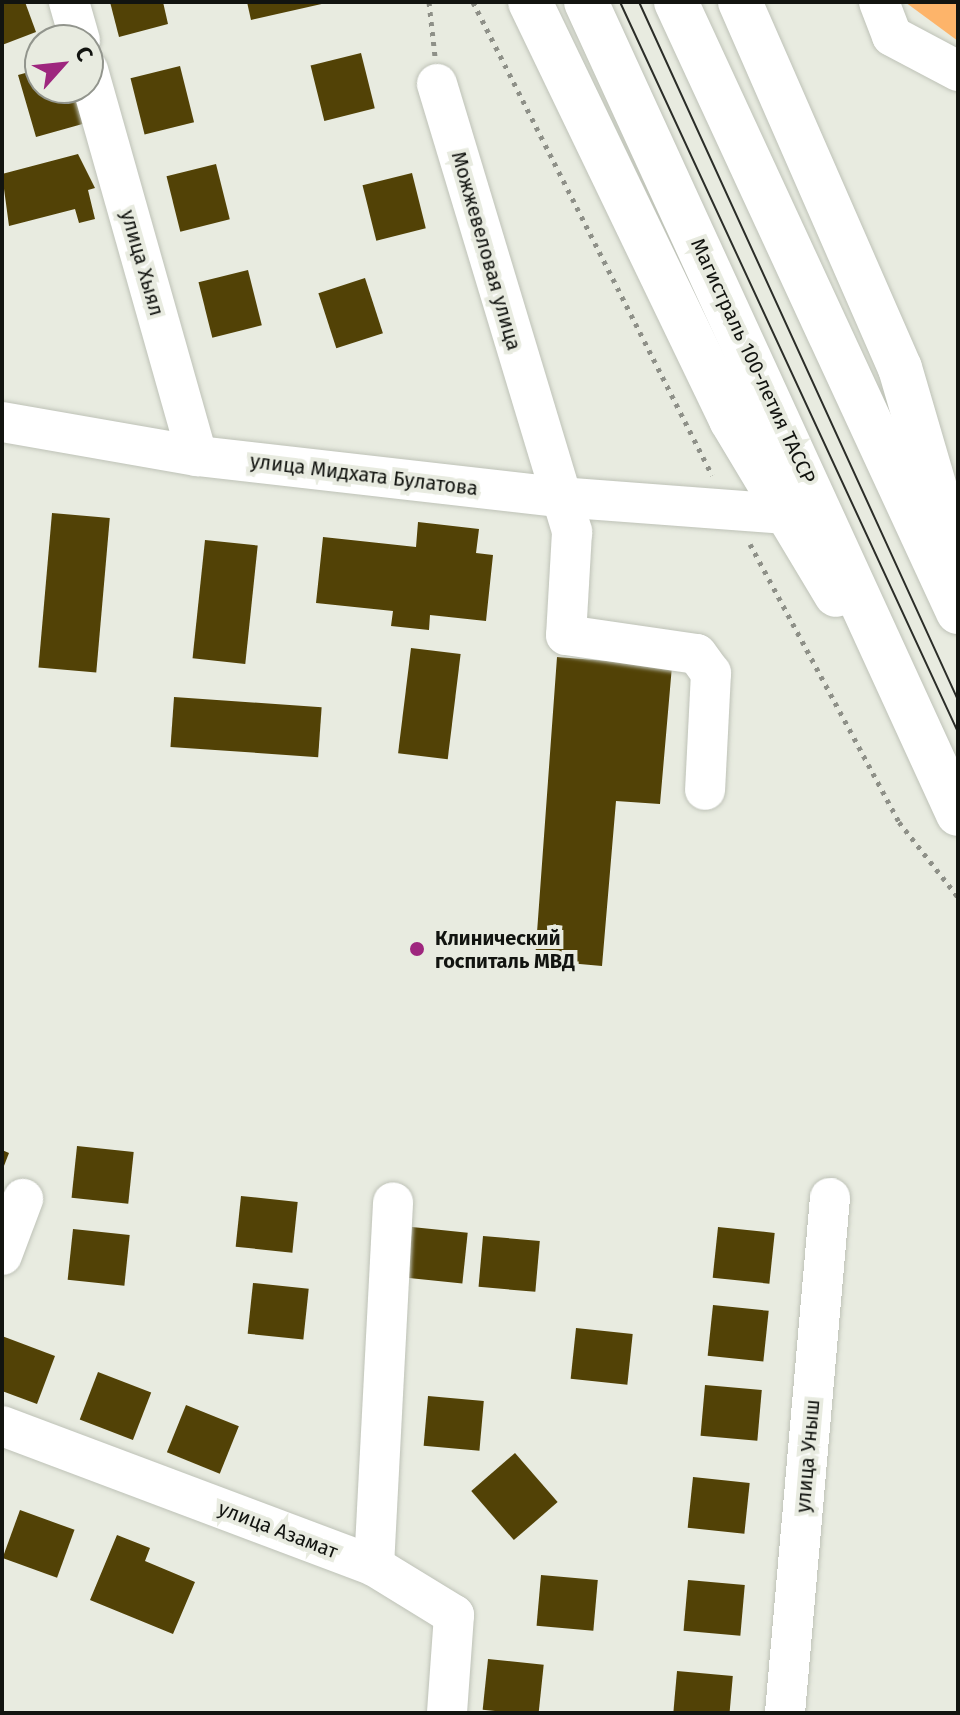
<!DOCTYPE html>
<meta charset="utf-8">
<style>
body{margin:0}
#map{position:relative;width:960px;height:1715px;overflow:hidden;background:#e8ebe0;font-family:"Fira Sans",sans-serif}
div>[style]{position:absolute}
.green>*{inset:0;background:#fdb46a}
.building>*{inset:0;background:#524206;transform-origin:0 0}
.path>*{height:5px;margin-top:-2.5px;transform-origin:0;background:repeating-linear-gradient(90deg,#8e9088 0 4px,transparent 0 10px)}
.roads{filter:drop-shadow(0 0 2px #bec2b7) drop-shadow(0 0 2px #bec2b7)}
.minor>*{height:40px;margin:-20px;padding:0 20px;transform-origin:20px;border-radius:20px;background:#fff}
.major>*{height:44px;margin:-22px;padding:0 22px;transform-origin:22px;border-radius:22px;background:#fff}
.tram>*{height:2px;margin:-1px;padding:0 1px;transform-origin:1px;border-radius:1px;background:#2b2d28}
.dots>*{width:22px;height:22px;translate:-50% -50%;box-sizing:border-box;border:4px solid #e8ebe0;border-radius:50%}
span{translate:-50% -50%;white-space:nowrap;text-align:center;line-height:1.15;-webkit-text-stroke:8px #e8ebe0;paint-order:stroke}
.street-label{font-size:20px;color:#121410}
.poi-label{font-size:20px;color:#121410;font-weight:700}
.left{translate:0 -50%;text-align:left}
.frame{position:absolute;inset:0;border:4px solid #121410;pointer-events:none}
.north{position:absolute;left:24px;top:24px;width:80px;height:80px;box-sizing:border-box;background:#e8ebe0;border:2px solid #92958d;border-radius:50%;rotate:63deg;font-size:22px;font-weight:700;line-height:32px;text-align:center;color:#121410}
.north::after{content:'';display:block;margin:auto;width:28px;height:36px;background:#9e267e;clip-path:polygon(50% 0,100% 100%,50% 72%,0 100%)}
</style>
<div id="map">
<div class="green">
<div style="clip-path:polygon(905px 2px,958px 2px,958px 41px)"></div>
</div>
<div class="building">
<div style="clip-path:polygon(2px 2px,25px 2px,36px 32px,2px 45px)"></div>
<div style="clip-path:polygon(110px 2px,163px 2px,168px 24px,119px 37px)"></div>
<div style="clip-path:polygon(247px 2px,326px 2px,326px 3px,251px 20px)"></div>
<div style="left:361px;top:53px;width:57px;height:52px;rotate:76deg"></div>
<div style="left:180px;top:66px;width:58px;height:51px;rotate:76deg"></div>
<div style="clip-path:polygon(40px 69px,40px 88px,72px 88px,86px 123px,36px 137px,18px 75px)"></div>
<div style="clip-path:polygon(78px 154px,95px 188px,88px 190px,95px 219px,79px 223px,75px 209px,9px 226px,2px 174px)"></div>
<div style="left:216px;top:164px;width:57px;height:51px;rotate:76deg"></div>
<div style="left:412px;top:173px;width:57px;height:51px;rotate:76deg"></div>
<div style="left:248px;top:270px;width:57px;height:51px;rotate:76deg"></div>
<div style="left:365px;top:278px;width:58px;height:49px;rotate:72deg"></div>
<div style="left:52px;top:513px;width:58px;height:155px;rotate:5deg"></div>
<div style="clip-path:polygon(418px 522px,479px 529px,476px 553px,493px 555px,486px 621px,430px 615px,429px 630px,391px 626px,393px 611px,316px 603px,323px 537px,416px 547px)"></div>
<div style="left:205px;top:540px;width:53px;height:119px;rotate:6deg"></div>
<div style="left:411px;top:648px;width:50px;height:106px;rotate:7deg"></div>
<div style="clip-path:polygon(557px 657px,672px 666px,660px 804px,616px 801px,602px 966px,535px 960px)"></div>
<div style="left:174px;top:697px;width:148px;height:50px;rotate:4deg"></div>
<div style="left:77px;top:1146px;width:57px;height:52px;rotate:6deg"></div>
<div style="clip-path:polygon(2px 1150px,9px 1153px,2px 1171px)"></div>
<div style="left:241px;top:1196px;width:57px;height:51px;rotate:6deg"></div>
<div style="left:412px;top:1227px;width:56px;height:51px;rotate:6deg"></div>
<div style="left:718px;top:1227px;width:57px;height:51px;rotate:6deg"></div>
<div style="left:73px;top:1229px;width:57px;height:51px;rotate:6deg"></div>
<div style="left:483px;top:1236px;width:57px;height:51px;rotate:5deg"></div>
<div style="left:253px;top:1283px;width:56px;height:51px;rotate:6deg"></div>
<div style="left:713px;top:1305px;width:56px;height:51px;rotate:6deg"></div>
<div style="left:576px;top:1328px;width:57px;height:51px;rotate:6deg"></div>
<div style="clip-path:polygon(2px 1336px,55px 1356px,37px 1404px,2px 1391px)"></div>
<div style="left:98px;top:1372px;width:57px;height:51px;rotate:21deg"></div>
<div style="left:705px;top:1385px;width:57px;height:51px;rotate:5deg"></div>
<div style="left:428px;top:1396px;width:56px;height:50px;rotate:5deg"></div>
<div style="left:186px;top:1405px;width:57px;height:51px;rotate:22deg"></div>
<div style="left:515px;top:1453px;width:65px;height:58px;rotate:49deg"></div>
<div style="left:693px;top:1477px;width:57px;height:51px;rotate:6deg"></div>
<div style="left:20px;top:1510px;width:58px;height:51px;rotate:20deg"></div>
<div style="clip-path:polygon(117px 1535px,150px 1548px,145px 1561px,195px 1582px,173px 1634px,90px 1600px)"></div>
<div style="left:541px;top:1575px;width:57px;height:51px;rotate:5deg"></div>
<div style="left:688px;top:1580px;width:57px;height:51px;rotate:5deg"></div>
<div style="left:488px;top:1659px;width:56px;height:51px;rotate:6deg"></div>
<div style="left:677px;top:1671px;width:56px;height:42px;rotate:5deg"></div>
</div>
<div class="path">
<div style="left:429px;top:2px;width:54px;rotate:83.7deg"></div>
<div style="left:473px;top:2px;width:530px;rotate:63.19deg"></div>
<div style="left:750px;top:544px;width:315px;rotate:61.8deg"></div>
<div style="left:899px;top:822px;width:95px;rotate:51.8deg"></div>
</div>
<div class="roads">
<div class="minor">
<div style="left:69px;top:2px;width:40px;rotate:74deg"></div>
<div style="left:879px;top:2px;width:36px;rotate:69deg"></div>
<div style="left:892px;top:36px;width:75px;rotate:27.9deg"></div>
<div style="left:88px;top:70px;width:401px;rotate:74.2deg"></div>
<div style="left:437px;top:84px;width:468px;rotate:73.2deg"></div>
<div style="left:572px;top:532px;width:103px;rotate:93.3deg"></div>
<div style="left:566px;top:635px;width:132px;rotate:8.3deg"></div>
<div style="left:697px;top:654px;width:24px;rotate:54deg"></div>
<div style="left:711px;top:673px;width:117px;rotate:92.9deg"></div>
<div style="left:2px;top:422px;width:198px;rotate:9.9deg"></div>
<div style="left:197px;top:456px;width:364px;rotate:6.5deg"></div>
<div style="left:559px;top:497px;width:228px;rotate:4.3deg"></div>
<div style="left:2px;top:1255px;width:60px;rotate:-69.4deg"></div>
<div style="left:2px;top:1426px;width:397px;rotate:20.6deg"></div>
<div style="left:374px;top:1566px;width:94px;rotate:31.5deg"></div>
<div style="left:454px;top:1615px;width:98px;rotate:94.1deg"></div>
<div style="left:374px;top:1566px;width:364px;rotate:-87deg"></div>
<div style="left:785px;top:1713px;width:517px;rotate:-85.01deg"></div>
</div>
<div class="major">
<div style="left:530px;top:2px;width:464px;rotate:64.3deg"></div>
<div style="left:731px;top:420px;width:204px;rotate:59deg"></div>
<div style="left:586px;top:2px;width:893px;rotate:65.39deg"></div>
<div style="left:676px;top:2px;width:672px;rotate:65.19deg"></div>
<div style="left:740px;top:2px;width:399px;rotate:66.4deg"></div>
<div style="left:900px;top:368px;width:189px;rotate:73.7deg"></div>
</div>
</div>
<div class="tram">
<div style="left:620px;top:2px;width:804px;rotate:65.16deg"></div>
<div style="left:639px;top:2px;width:767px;rotate:65.44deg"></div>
</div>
<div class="dots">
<div style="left:417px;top:949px;background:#9e267e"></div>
</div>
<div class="street-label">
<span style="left:486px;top:251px;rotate:74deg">Можжевеловая улица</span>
<span style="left:142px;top:263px;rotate:74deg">улица Хыял</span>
<span style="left:753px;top:361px;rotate:65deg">Магистраль 100-летия ТАССР</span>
<span style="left:364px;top:475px;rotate:7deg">улица Мидхата Булатова</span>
<span style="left:808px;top:1456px;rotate:-85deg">улица Уныш</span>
<span style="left:278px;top:1530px;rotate:21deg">улица Азамат</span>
</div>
<div class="poi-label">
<span class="left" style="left:435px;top:950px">Клинический<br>госпиталь МВД</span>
</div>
<div class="frame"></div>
<div class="north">С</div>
</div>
